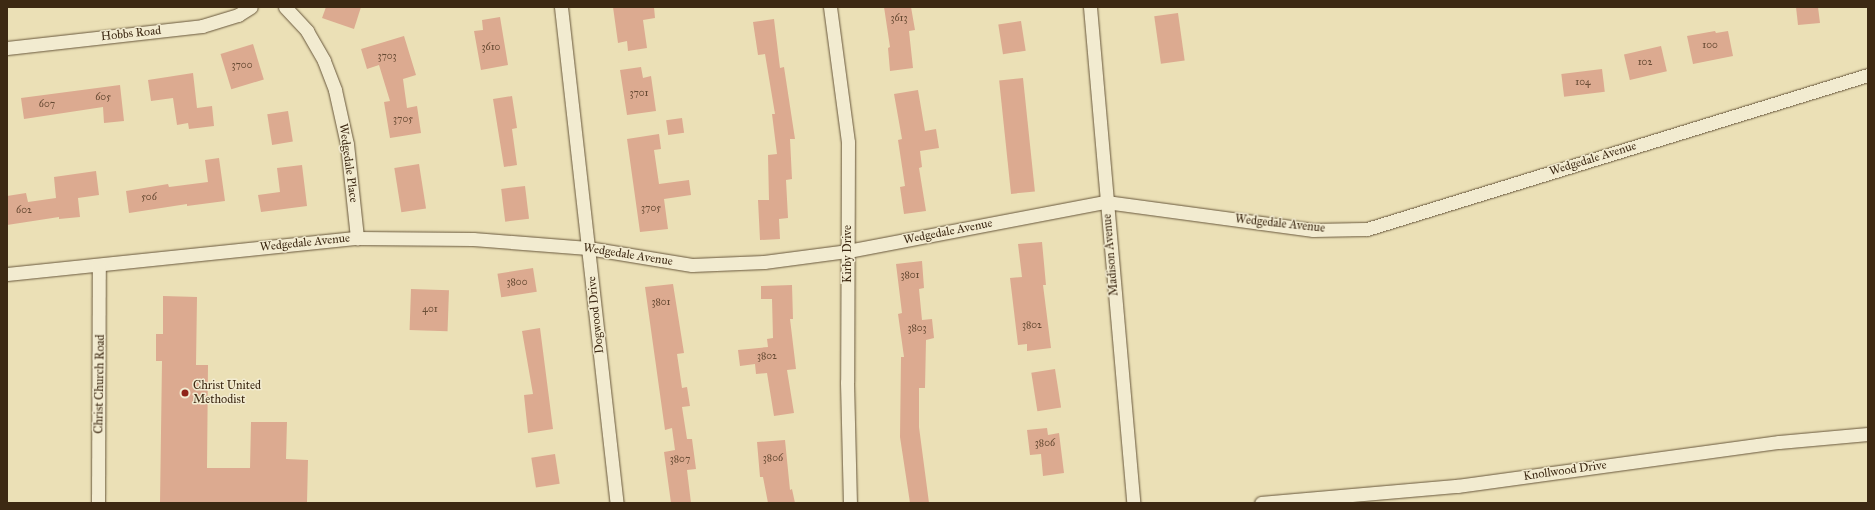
<!DOCTYPE html>
<style>
body{margin:0}
#map{position:relative;width:1875px;height:510px;overflow:hidden;background:#ebe0b6;font-family:"IM FELL Great Primer",serif}
div>[style]{position:absolute}
.building>*{inset:0;background:#dcaa90;transform-origin:0 0}
.roads{filter:drop-shadow(0 0 1px #68573c) drop-shadow(0 0 1px #68573c)}
.street>*{height:13px;margin:-6.5px;padding:0 6.5px;transform-origin:6.5px;border-radius:6.5px;background:#f2ebd0}
.dots>*{width:11px;height:11px;translate:-50% -50%;box-sizing:border-box;border:2px solid #f2ebd0;border-radius:50%}
span{translate:-50% -50%;white-space:nowrap;text-align:center;line-height:1.15;-webkit-text-stroke:3px #f2ebd0;paint-order:stroke}
.number-label{font-size:10px;color:#654932}
.number-label span{-webkit-text-stroke-width:0}
.street-label{font-size:12px;color:#3d2913}
.poi-label{font-size:12px;color:#3d2913}
.left{translate:0 -50%;text-align:left}
.frame{position:absolute;inset:0;border:8px solid #3d2913;pointer-events:none}
</style>
<div id="map">
<div class="building">
<div style="clip-path:polygon(326px 7px,361px 7px,354px 29px,322px 18px)"></div>
<div style="clip-path:polygon(613px 7px,654px 7px,655px 18px,643px 20px,647px 48px,628px 51px,627px 41px,618px 43px)"></div>
<div style="clip-path:polygon(884px 7px,911px 7px,915px 30px,909px 31px,913px 68px,890px 71px,888px 48px,890px 47px)"></div>
<div style="clip-path:polygon(1796px 7px,1818px 7px,1820px 23px,1798px 25px)"></div>
<div style="left:1178px;top:13px;width:48px;height:24px;rotate:82deg"></div>
<div style="clip-path:polygon(500px 17px,508px 65px,481px 70px,474px 31px,483px 30px,482px 20px)"></div>
<div style="clip-path:polygon(774px 19px,780px 68px,784px 67px,795px 139px,790px 139px,792px 179px,786px 180px,788px 218px,779px 219px,780px 239px,760px 240px,758px 200px,769px 200px,768px 155px,777px 154px,772px 114px,775px 114px,765px 54px,758px 55px,753px 22px)"></div>
<div style="left:1021px;top:21px;width:30px;height:23px;rotate:81deg"></div>
<div style="clip-path:polygon(1715px 31px,1716px 33px,1728px 31px,1733px 56px,1693px 64px,1687px 36px)"></div>
<div style="clip-path:polygon(404px 36px,416px 75px,403px 79px,407px 108px,417px 106px,421px 133px,390px 138px,384px 102px,390px 101px,379px 65px,367px 69px,361px 49px)"></div>
<div style="left:253px;top:44px;width:37px;height:34px;rotate:73deg"></div>
<div style="left:1661px;top:46px;width:26px;height:38px;rotate:77deg"></div>
<div style="clip-path:polygon(641px 67px,643px 78px,651px 76px,656px 111px,627px 115px,620px 70px)"></div>
<div style="left:1602px;top:69px;width:23px;height:41px;rotate:83deg"></div>
<div style="clip-path:polygon(193px 73px,197px 108px,212px 106px,214px 126px,189px 129px,188px 123px,177px 125px,173px 98px,151px 101px,148px 80px)"></div>
<div style="left:1023px;top:78px;width:114px;height:24px;rotate:84deg"></div>
<div style="clip-path:polygon(120px 85px,124px 121px,104px 123px,103px 107px,24px 119px,21px 98px)"></div>
<div style="clip-path:polygon(918px 90px,925px 131px,936px 129px,939px 148px,920px 151px,922px 167px,919px 168px,926px 211px,904px 214px,900px 187px,905px 186px,898px 140px,902px 139px,894px 94px)"></div>
<div style="clip-path:polygon(512px 96px,517px 128px,512px 129px,517px 165px,504px 167px,493px 99px)"></div>
<div style="left:288px;top:111px;width:31px;height:21px;rotate:81deg"></div>
<div style="left:682px;top:118px;width:15px;height:16px;rotate:82deg"></div>
<div style="clip-path:polygon(659px 134px,661px 149px,654px 150px,659px 184px,689px 180px,691px 195px,664px 199px,668px 229px,640px 232px,627px 139px)"></div>
<div style="clip-path:polygon(219px 158px,225px 201px,187px 206px,187px 204px,129px 213px,126px 191px,168px 184px,169px 187px,208px 182px,205px 160px)"></div>
<div style="left:419px;top:164px;width:45px;height:25px;rotate:81deg"></div>
<div style="clip-path:polygon(302px 165px,307px 206px,261px 212px,258px 195px,280px 192px,277px 168px)"></div>
<div style="clip-path:polygon(96px 171px,99px 195px,78px 198px,80px 217px,59px 219px,59px 217px,7px 225px,7px 196px,26px 193px,28px 202px,56px 198px,54px 177px)"></div>
<div style="left:525px;top:186px;width:33px;height:24px;rotate:83deg"></div>
<div style="clip-path:polygon(1042px 242px,1046px 285px,1043px 285px,1051px 348px,1027px 351px,1027px 344px,1018px 345px,1010px 278px,1022px 277px,1018px 244px)"></div>
<div style="clip-path:polygon(922px 261px,924px 288px,919px 289px,922px 320px,932px 319px,934px 338px,926px 340px,925px 388px,919px 388px,919px 427px,929px 503px,910px 503px,900px 437px,901px 357px,904px 357px,898px 314px,902px 313px,896px 264px)"></div>
<div style="left:533px;top:268px;width:24px;height:36px;rotate:81deg"></div>
<div style="clip-path:polygon(673px 284px,684px 353px,677px 354px,682px 388px,687px 387px,690px 406px,682px 407px,687px 439px,692px 439px,696px 469px,687px 470px,691px 503px,671px 503px,664px 452px,675px 450px,672px 428px,665px 430px,645px 287px)"></div>
<div style="clip-path:polygon(792px 285px,793px 319px,790px 319px,796px 369px,787px 370px,794px 413px,774px 416px,767px 373px,756px 374px,755px 364px,740px 366px,738px 350px,768px 347px,767px 339px,773px 338px,772px 299px,761px 299px,761px 286px)"></div>
<div style="left:411px;top:289px;width:38px;height:41px;rotate:2deg"></div>
<div style="clip-path:polygon(163px 296px,197px 297px,196px 365px,208px 365px,207px 468px,250px 468px,251px 422px,287px 422px,286px 459px,308px 460px,307px 503px,160px 503px,162px 361px,156px 361px,156px 334px,163px 334px)"></div>
<div style="clip-path:polygon(540px 328px,553px 429px,528px 433px,524px 395px,533px 394px,522px 331px)"></div>
<div style="left:1055px;top:369px;width:39px;height:24px;rotate:81deg"></div>
<div style="clip-path:polygon(1047px 428px,1048px 435px,1059px 433px,1064px 473px,1043px 476px,1041px 454px,1030px 455px,1027px 430px)"></div>
<div style="clip-path:polygon(785px 440px,790px 490px,792px 489px,795px 503px,768px 503px,763px 477px,760px 477px,757px 442px)"></div>
<div style="left:555px;top:454px;width:30px;height:24px;rotate:81deg"></div>
</div>
<div class="roads">
<div class="street">
<div style="left:285px;top:7px;width:33px;rotate:47deg"></div>
<div style="left:307px;top:31px;width:34px;rotate:60deg"></div>
<div style="left:324px;top:61px;width:31px;rotate:69deg"></div>
<div style="left:335px;top:90px;width:55px;rotate:77.5deg"></div>
<div style="left:347px;top:144px;width:95px;rotate:83.9deg"></div>
<div style="left:561px;top:7px;width:499px;rotate:83.6deg"></div>
<div style="left:830px;top:7px;width:136px;rotate:82.4deg"></div>
<div style="left:848px;top:142px;width:240px;rotate:90.2deg"></div>
<div style="left:847px;top:382px;width:121px;rotate:88.6deg"></div>
<div style="left:1090px;top:7px;width:498px;rotate:85deg"></div>
<div style="left:7px;top:48px;width:196px;rotate:-6.4deg"></div>
<div style="left:202px;top:26px;width:38px;rotate:-17deg"></div>
<div style="left:238px;top:15px;width:15px;rotate:-32deg"></div>
<div style="left:7px;top:274px;width:352px;rotate:-5.9deg"></div>
<div style="left:357px;top:238px;width:116px;rotate:0.5deg"></div>
<div style="left:473px;top:239px;width:115px;rotate:4.5deg"></div>
<div style="left:588px;top:248px;width:105px;rotate:9.3deg"></div>
<div style="left:692px;top:265px;width:72px;rotate:-2.4deg"></div>
<div style="left:764px;top:262px;width:85px;rotate:-7.5deg"></div>
<div style="left:848px;top:251px;width:263px;rotate:-10.8deg"></div>
<div style="left:1106px;top:202px;width:209px;rotate:7.7deg"></div>
<div style="left:1313px;top:230px;width:54px;rotate:-1.1deg"></div>
<div style="left:1367px;top:229px;width:524px;rotate:-17.09deg"></div>
<div style="left:98px;top:503px;width:238px;rotate:-89.8deg"></div>
<div style="left:1261px;top:503px;width:197px;rotate:-5deg"></div>
<div style="left:1457px;top:486px;width:325px;rotate:-7.8deg"></div>
<div style="left:1779px;top:442px;width:89px;rotate:-5.1deg"></div>
</div>
</div>
<div class="dots">
<div style="left:185px;top:393px;background:#8f2418"></div>
</div>
<div class="number-label">
<span style="left:899px;top:19px">3613</span>
<span style="left:1710px;top:46px">100</span>
<span style="left:491px;top:48px">3610</span>
<span style="left:387px;top:57px">3703</span>
<span style="left:1645px;top:63px">102</span>
<span style="left:242px;top:66px">3700</span>
<span style="left:1583px;top:83px">104</span>
<span style="left:639px;top:94px">3701</span>
<span style="left:103px;top:98px">605</span>
<span style="left:47px;top:105px">607</span>
<span style="left:403px;top:120px">3705</span>
<span style="left:149px;top:198px">506</span>
<span style="left:651px;top:209px">3705</span>
<span style="left:24px;top:211px">602</span>
<span style="left:910px;top:276px">3801</span>
<span style="left:517px;top:283px">3800</span>
<span style="left:661px;top:303px">3801</span>
<span style="left:430px;top:310px">401</span>
<span style="left:1032px;top:326px">3802</span>
<span style="left:917px;top:329px">3803</span>
<span style="left:767px;top:357px">3802</span>
<span style="left:1045px;top:444px">3806</span>
<span style="left:773px;top:459px">3806</span>
<span style="left:680px;top:460px">3807</span>
</div>
<div class="street-label">
<span style="left:131px;top:34px;rotate:-6deg">Hobbs Road</span>
<span style="left:1593px;top:159px;rotate:-17deg">Wedgedale Avenue</span>
<span style="left:348px;top:163px;rotate:82deg">Wedgedale Place</span>
<span style="left:1280px;top:224px;rotate:6deg">Wedgedale Avenue</span>
<span style="left:948px;top:232px;rotate:-11deg">Wedgedale Avenue</span>
<span style="left:305px;top:243px;rotate:-6deg">Wedgedale Avenue</span>
<span style="left:848px;top:254px;rotate:-90deg">Kirby Drive</span>
<span style="left:628px;top:255px;rotate:9deg">Wedgedale Avenue</span>
<span style="left:1111px;top:255px;rotate:-95deg">Madison Avenue</span>
<span style="left:596px;top:315px;rotate:-96deg">Dogwood Drive</span>
<span style="left:100px;top:384px;rotate:-89deg">Christ Church Road</span>
<span style="left:1565px;top:471px;rotate:-8deg">Knollwood Drive</span>
</div>
<div class="poi-label">
<span class="left" style="left:193px;top:393px">Christ United<br>Methodist</span>
</div>
<div class="frame"></div>
</div>
